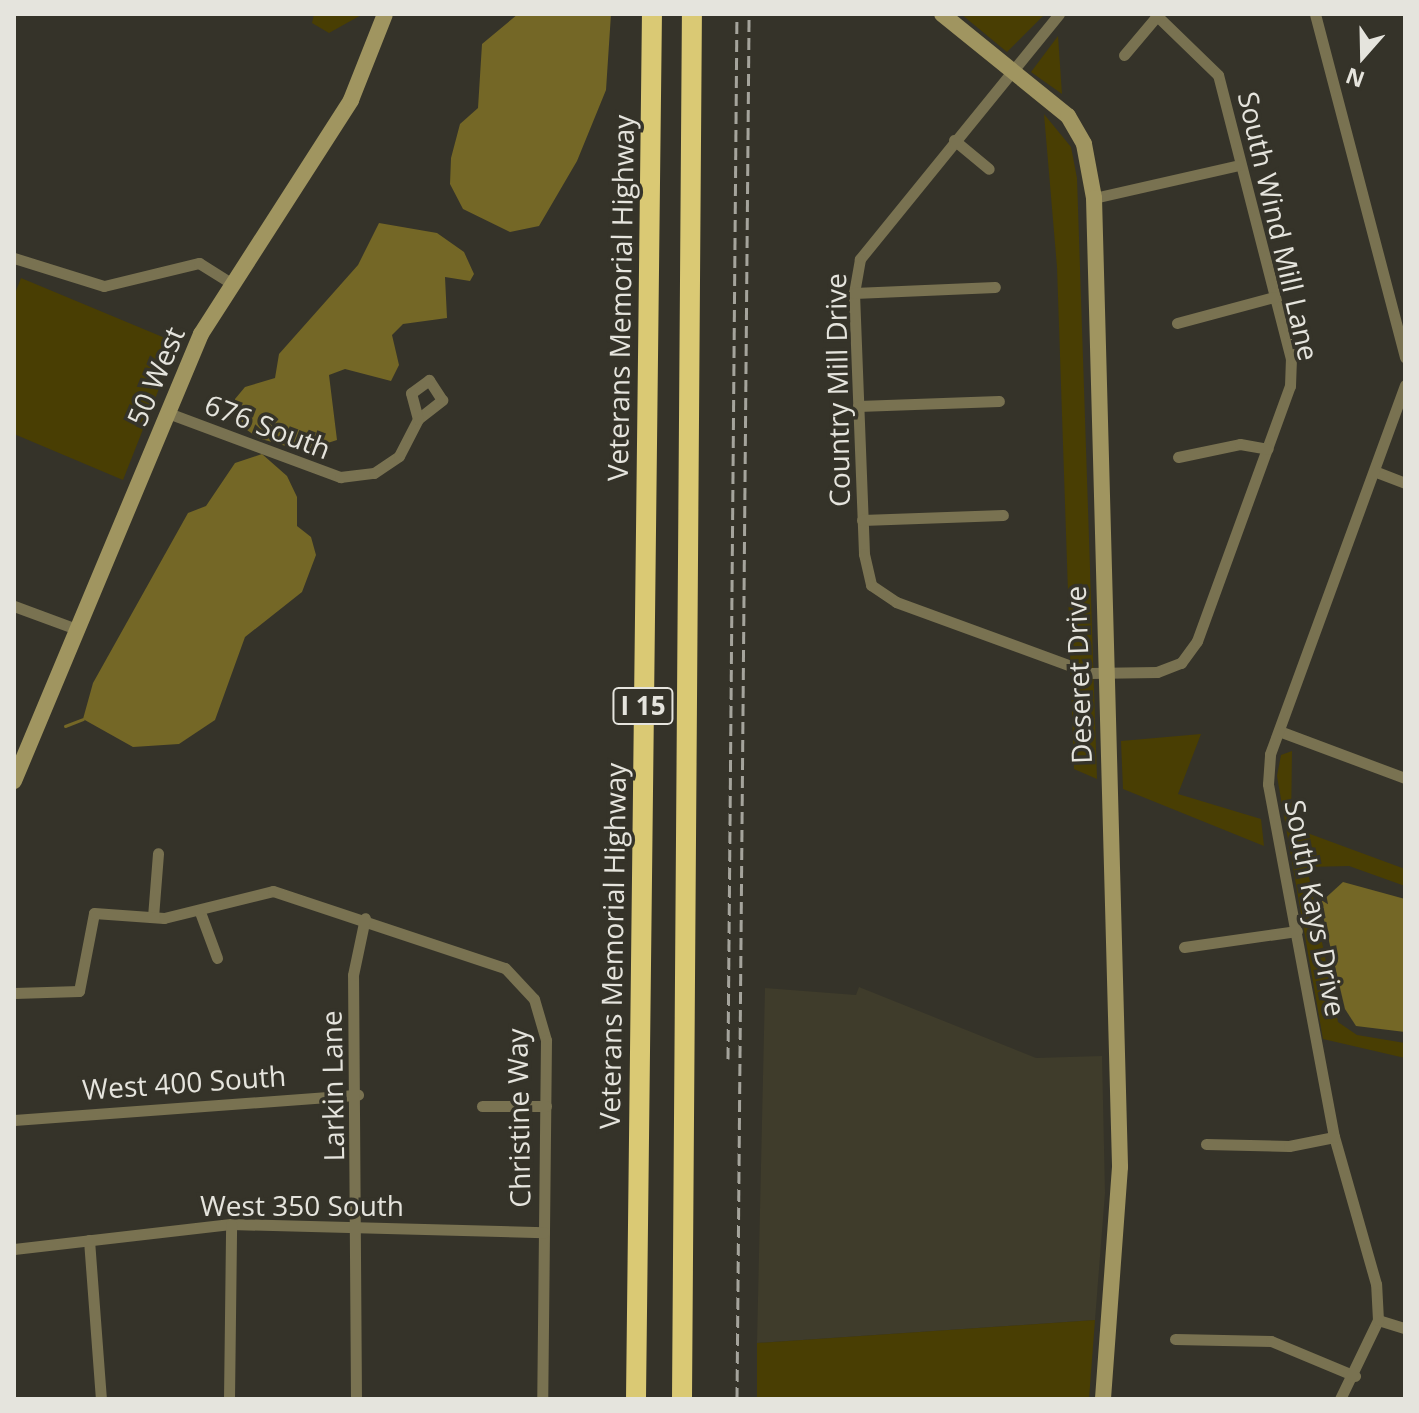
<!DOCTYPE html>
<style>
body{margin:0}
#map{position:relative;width:1419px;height:1413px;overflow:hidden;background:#353329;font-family:"Open Sans",sans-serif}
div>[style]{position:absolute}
.built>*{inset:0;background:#3f3c2b}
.green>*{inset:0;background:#493e03}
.water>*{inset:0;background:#746726}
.stream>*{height:3px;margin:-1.5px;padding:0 1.5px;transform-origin:1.5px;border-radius:1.5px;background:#746726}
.street>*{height:11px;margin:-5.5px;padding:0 5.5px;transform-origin:5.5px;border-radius:5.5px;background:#797251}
.secondary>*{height:16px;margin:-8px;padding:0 8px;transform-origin:8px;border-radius:8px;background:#a09560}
.highway>*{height:20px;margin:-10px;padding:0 10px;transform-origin:10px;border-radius:10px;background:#dac974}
.rail>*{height:3px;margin-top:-1.5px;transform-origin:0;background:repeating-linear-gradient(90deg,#a5a49c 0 12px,transparent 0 18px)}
span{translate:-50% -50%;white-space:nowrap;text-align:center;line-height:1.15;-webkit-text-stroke:7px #353329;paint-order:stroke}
.shield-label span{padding:2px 6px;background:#353329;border:2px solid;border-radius:6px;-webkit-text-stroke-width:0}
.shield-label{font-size:26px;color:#e5e4dd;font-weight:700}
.street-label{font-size:28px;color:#e5e4dd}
.frame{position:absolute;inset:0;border:16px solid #e5e4dd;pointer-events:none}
.north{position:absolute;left:1323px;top:16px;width:80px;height:80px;-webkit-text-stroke:6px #353329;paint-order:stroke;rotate:200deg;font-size:22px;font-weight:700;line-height:32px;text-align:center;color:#e5e4dd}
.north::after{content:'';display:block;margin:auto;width:28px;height:36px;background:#e5e4dd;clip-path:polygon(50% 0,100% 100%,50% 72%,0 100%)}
</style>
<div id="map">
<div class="built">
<div style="clip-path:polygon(859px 987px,1036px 1058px,1102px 1056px,1105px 1193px,1095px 1320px,757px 1343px,765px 988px,856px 995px)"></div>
</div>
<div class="green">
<div style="clip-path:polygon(314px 14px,363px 14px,329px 33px,312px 23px)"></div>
<div style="clip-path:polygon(961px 14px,1045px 14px,1007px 52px)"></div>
<div style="clip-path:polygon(1058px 36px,1062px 94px,1031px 72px)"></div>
<div style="clip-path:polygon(1044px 114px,1071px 147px,1077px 178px,1097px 779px,1074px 769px,1057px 267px)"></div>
<div style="clip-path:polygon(21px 278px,177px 343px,123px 480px,14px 434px,14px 296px)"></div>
<div style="clip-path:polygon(1201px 734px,1178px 794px,1261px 819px,1264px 846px,1123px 789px,1121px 741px)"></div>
<div style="clip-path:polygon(1292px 751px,1291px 827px,1405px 869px,1405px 886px,1349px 866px,1307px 867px,1338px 1022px,1357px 1035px,1405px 1043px,1405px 1058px,1323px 1039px,1277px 776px,1281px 755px)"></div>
<div style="clip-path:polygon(1095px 1320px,1089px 1399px,757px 1399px,757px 1343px)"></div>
</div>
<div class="water">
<div style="clip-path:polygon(518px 14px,611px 14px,606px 90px,577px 161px,539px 226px,510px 232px,463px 209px,450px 184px,451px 158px,460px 124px,478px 108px,482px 44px)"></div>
<div style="clip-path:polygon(379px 223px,437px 233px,464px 252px,474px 274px,470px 281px,445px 277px,447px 318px,403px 324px,392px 335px,399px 365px,391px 381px,345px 369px,329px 375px,337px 440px,303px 451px,258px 438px,236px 422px,235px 399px,245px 387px,275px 378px,279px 354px,358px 265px)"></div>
<div style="clip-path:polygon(262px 454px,287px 476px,297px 497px,297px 526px,311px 537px,316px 555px,302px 592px,245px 637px,215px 720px,179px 744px,133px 747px,83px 719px,93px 683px,188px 513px,206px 506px,235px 463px)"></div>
<div style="clip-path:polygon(1343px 882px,1405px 899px,1405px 1032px,1356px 1026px,1345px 1009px,1320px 903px)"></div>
</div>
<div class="stream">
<div style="left:65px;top:726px;width:19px;rotate:-21deg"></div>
</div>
<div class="street">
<div style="left:1059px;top:14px;width:316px;rotate:129.1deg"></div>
<div style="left:860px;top:259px;width:35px;rotate:100deg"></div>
<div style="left:854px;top:293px;width:261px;rotate:87.8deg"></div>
<div style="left:864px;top:554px;width:32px;rotate:77deg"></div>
<div style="left:871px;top:585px;width:30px;rotate:34deg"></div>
<div style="left:896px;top:602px;width:207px;rotate:20.1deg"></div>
<div style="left:1090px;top:673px;width:67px;rotate:-0.9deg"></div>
<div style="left:1157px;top:672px;width:26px;rotate:-21deg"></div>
<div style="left:1181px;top:663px;width:27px;rotate:-54deg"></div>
<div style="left:1197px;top:641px;width:271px;rotate:-70deg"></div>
<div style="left:1290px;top:386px;width:27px;rotate:-88deg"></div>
<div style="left:1291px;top:359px;width:293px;rotate:-104.4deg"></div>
<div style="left:1218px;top:75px;width:88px;rotate:-135.9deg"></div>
<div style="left:1315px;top:14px;width:355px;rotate:75.3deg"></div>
<div style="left:1124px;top:55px;width:51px;rotate:-49.8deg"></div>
<div style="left:954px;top:140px;width:45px;rotate:39.6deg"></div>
<div style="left:1094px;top:198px;width:149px;rotate:-12.8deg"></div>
<div style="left:14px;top:258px;width:94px;rotate:17.3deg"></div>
<div style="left:104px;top:286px;width:98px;rotate:-13.6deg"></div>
<div style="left:199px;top:263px;width:36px;rotate:32deg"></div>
<div style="left:854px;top:293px;width:141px;rotate:-2.4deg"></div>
<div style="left:1177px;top:323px;width:100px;rotate:-15deg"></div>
<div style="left:858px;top:406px;width:141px;rotate:-2deg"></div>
<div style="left:168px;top:413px;width:184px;rotate:20.4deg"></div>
<div style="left:340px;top:477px;width:34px;rotate:-7deg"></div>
<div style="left:374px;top:473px;width:30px;rotate:-34deg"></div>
<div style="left:399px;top:456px;width:42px;rotate:-62.8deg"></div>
<div style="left:418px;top:419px;width:31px;rotate:-38deg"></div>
<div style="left:442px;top:400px;width:24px;rotate:-123deg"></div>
<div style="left:429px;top:380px;width:22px;rotate:144deg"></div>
<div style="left:411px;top:393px;width:27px;rotate:75deg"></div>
<div style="left:1178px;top:457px;width:63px;rotate:-11.8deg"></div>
<div style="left:1240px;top:444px;width:28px;rotate:10deg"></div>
<div style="left:1374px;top:471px;width:33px;rotate:21deg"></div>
<div style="left:862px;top:520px;width:141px;rotate:-2deg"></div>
<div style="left:14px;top:606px;width:69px;rotate:20.3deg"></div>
<div style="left:1279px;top:731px;width:134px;rotate:20.5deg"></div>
<div style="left:200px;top:912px;width:49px;rotate:69.7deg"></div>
<div style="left:153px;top:917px;width:64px;rotate:-85.5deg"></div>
<div style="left:1184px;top:947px;width:114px;rotate:-8.1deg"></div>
<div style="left:14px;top:993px;width:65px;rotate:-1.8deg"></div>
<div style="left:79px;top:991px;width:79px;rotate:-79.1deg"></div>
<div style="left:94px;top:913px;width:70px;rotate:4.1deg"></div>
<div style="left:164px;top:918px;width:112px;rotate:-13.9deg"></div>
<div style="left:273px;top:891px;width:244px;rotate:18.4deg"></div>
<div style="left:505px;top:968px;width:42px;rotate:46.9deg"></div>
<div style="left:534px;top:999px;width:43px;rotate:73.7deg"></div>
<div style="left:546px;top:1040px;width:359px;rotate:90.6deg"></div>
<div style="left:482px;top:1106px;width:64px"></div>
<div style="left:14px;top:1120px;width:345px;rotate:-4.2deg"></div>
<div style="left:1206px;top:1144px;width:83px;rotate:1.4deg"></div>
<div style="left:1289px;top:1146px;width:46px;rotate:-11.3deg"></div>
<div style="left:89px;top:1240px;width:159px;rotate:85.7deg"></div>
<div style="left:14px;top:1249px;width:218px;rotate:-6.6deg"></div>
<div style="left:231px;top:1224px;width:313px;rotate:1.5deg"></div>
<div style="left:1378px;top:1320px;width:28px;rotate:17deg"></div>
<div style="left:1175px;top:1339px;width:96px;rotate:1.2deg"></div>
<div style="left:1271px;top:1341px;width:91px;rotate:22.6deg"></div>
<div style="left:229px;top:1399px;width:175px;rotate:-89.3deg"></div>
<div style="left:356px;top:1399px;width:424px;rotate:-90.4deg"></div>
<div style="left:353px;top:975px;width:58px;rotate:-78.1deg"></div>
<div style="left:1340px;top:1399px;width:88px;rotate:-64.3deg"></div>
<div style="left:1378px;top:1320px;width:36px;rotate:-93deg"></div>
<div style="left:1376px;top:1284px;width:153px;rotate:-105.9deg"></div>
<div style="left:1334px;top:1137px;width:359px;rotate:-100.6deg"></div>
<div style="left:1268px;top:784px;width:30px;rotate:-86deg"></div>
<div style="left:1270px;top:754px;width:393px;rotate:-69.9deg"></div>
</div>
<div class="secondary">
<div style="left:942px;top:14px;width:162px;rotate:39deg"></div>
<div style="left:1068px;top:116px;width:32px;rotate:60deg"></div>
<div style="left:1084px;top:144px;width:55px;rotate:79.5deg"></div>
<div style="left:1094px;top:198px;width:969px;rotate:88.46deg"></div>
<div style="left:1120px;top:1167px;width:233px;rotate:94.2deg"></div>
<div style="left:14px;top:781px;width:485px;rotate:-67.3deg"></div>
<div style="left:201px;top:334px;width:278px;rotate:-57.3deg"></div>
<div style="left:351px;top:100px;width:92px;rotate:-68.4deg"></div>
</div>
<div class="highway">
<div style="left:636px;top:1399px;width:1385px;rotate:-89.34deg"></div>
<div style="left:682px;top:1399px;width:1385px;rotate:-89.59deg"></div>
</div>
<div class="rail">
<div style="left:728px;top:1059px;width:1045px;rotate:-89.51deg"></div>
<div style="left:737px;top:1399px;width:1385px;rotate:-89.5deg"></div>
</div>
<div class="shield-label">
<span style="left:643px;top:706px">I 15</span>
</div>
<div class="street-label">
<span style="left:1279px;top:226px;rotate:77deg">South Wind Mill Lane</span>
<span style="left:620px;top:298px;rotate:-89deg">Veterans Memorial Highway</span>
<span style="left:155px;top:376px;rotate:-67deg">50 West</span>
<span style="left:837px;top:390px;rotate:-91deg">Country Mill Drive</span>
<span style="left:268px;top:426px;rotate:21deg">676 South</span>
<span style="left:1078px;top:675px;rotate:-92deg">Deseret Drive</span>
<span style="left:1316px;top:908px;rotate:79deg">South Kays Drive</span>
<span style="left:612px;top:946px;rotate:-89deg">Veterans Memorial Highway</span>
<span style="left:184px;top:1082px;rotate:-4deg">West 400 South</span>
<span style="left:332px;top:1086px;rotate:-91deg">Larkin Lane</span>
<span style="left:518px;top:1118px;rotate:-91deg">Christine Way</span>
<span style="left:302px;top:1205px">West 350 South</span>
</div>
<div class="frame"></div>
<div class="north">N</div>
</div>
